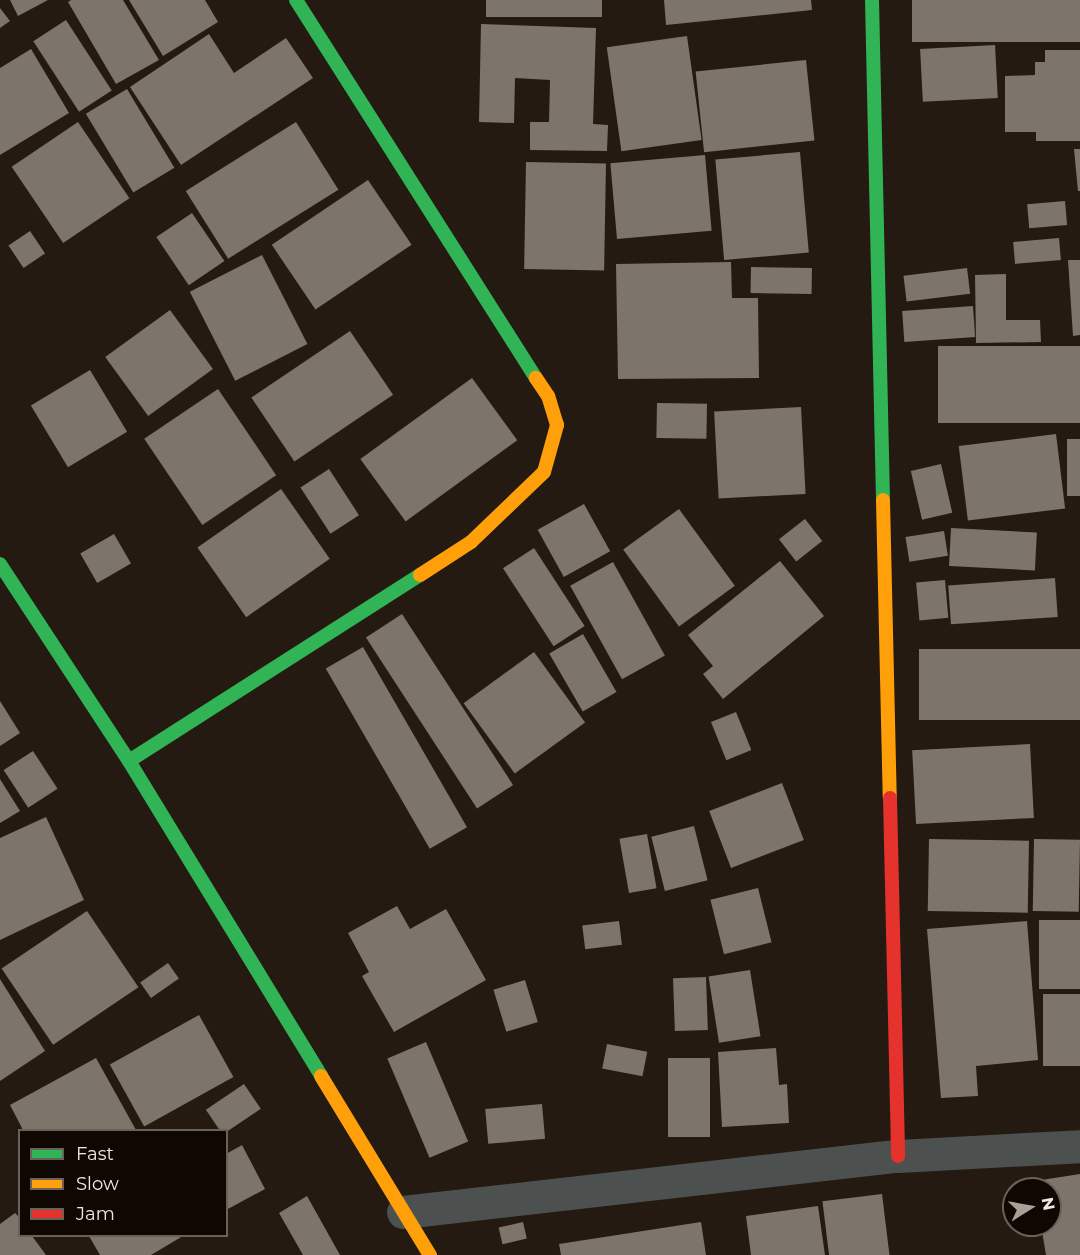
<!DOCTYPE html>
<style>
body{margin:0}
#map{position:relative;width:1080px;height:1255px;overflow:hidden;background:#241a11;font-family:Montserrat,sans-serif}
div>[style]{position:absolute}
.building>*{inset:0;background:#7d746c;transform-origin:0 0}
.street>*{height:33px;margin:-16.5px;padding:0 16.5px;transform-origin:16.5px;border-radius:16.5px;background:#4c504f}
.fast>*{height:14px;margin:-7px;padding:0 7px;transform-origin:7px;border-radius:7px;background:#30b455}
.slow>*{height:14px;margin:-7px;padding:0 7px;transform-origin:7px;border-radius:7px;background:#ff9f0a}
.jam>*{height:14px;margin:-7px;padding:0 7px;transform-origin:7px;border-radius:7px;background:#e5322d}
span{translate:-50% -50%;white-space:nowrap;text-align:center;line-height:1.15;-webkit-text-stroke:6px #0e0702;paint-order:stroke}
.legend{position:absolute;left:18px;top:1129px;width:210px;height:108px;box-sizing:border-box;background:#0e0702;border:2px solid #6a615a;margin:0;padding:8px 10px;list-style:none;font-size:18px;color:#f4e8dd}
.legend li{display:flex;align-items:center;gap:12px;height:30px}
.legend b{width:30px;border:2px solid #6a615a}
.north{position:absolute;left:1002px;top:1177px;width:60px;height:60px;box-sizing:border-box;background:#0e0702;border:2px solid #6a615a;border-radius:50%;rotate:79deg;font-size:16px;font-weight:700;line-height:24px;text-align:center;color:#f4e8dd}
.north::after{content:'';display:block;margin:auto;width:21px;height:27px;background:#aba096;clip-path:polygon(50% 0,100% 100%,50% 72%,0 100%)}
</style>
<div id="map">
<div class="building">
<div style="clip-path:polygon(10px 0,48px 0,18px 16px)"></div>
<div style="clip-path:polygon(71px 0,123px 0,159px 60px,116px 84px,68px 2px)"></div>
<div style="clip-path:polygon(129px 0,205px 0,218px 22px,163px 56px)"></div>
<div style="left:486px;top:0;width:116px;height:17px"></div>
<div style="clip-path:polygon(664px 0,811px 0,812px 10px,666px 25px)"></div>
<div style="left:912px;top:0;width:168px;height:42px"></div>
<div style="clip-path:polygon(0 8px,10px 21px,0 28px)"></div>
<div style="left:66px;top:20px;width:84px;height:39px;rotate:57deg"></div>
<div style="clip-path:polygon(481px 24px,596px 28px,593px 124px,608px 125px,607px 151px,530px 150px,530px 122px,549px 122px,550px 80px,515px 78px,514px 123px,479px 122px)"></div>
<div style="clip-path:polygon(209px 34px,234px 73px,286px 38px,313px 78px,181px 165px,130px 87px)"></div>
<div style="left:687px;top:36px;width:105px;height:81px;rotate:82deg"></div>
<div style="left:995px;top:45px;width:53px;height:75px;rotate:87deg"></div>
<div style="clip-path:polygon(31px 49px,69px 113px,0 155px,0 68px)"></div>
<div style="clip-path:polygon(1045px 50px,1080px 50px,1080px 141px,1036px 141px,1036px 132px,1005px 132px,1005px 76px,1035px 75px,1035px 62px,1045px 62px)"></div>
<div style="left:806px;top:60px;width:81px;height:111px;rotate:84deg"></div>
<div style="left:127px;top:89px;width:92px;height:48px;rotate:59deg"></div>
<div style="left:78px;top:122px;width:92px;height:80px;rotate:56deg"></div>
<div style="left:296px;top:122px;width:80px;height:130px;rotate:58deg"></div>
<div style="clip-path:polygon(1074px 149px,1080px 149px,1080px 191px,1078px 191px)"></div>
<div style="left:800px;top:152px;width:101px;height:85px;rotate:85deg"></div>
<div style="left:705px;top:155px;width:76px;height:95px;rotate:85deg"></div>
<div style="left:526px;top:162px;width:80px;height:107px;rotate:1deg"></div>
<div style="left:368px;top:180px;width:78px;height:116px;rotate:56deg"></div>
<div style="left:1065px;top:201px;width:24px;height:38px;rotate:85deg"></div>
<div style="left:192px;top:213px;width:58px;height:43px;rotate:56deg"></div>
<div style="left:30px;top:231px;width:27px;height:26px;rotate:56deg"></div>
<div style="left:1059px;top:238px;width:22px;height:46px;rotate:85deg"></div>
<div style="left:262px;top:255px;width:100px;height:81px;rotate:63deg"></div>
<div style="clip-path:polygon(1068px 260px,1080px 260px,1080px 335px,1073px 336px)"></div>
<div style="clip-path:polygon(731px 262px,732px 298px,758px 298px,759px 378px,618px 379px,616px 264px)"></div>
<div style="left:751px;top:267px;width:61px;height:26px;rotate:1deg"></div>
<div style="left:967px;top:268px;width:26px;height:64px;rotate:83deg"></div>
<div style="clip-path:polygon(1006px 274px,1006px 320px,1040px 320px,1041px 342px,976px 343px,975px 275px)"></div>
<div style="left:973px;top:306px;width:31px;height:71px;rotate:86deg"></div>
<div style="left:170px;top:310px;width:73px;height:80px;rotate:54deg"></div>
<div style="left:350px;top:331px;width:77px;height:119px;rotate:56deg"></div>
<div style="left:1080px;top:346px;width:77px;height:142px;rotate:90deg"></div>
<div style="left:90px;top:370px;width:72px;height:69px;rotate:59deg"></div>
<div style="left:472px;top:378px;width:77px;height:138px;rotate:54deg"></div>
<div style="left:218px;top:389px;width:104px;height:89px;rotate:56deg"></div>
<div style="left:657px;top:403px;width:50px;height:35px;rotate:1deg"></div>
<div style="left:801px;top:407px;width:87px;height:87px;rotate:87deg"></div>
<div style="left:1056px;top:434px;width:75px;height:98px;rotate:83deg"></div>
<div style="left:1067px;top:439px;width:13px;height:57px"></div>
<div style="left:941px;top:464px;width:50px;height:31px;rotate:77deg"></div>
<div style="left:329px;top:469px;width:55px;height:34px;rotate:57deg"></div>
<div style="left:281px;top:489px;width:85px;height:102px;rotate:55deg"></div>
<div style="left:584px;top:504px;width:54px;height:53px;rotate:61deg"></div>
<div style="left:679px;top:509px;width:95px;height:69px;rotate:54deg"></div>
<div style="left:805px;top:519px;width:28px;height:33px;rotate:52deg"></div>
<div style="left:951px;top:528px;width:86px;height:38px;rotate:3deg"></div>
<div style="left:944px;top:531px;width:25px;height:39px;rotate:81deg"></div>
<div style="left:114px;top:534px;width:34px;height:39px;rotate:60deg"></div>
<div style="left:534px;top:548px;width:93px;height:37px;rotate:57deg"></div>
<div style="clip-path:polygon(780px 561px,824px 616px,723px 699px,703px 674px,713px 666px,688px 635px)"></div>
<div style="left:613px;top:562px;width:107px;height:49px;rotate:61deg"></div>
<div style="left:1055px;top:578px;width:39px;height:107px;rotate:86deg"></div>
<div style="left:945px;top:580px;width:38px;height:29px;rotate:85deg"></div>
<div style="left:402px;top:614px;width:204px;height:43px;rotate:57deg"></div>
<div style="left:583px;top:634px;width:67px;height:39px;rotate:60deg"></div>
<div style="left:363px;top:647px;width:208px;height:43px;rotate:60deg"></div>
<div style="left:1080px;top:649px;width:71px;height:161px;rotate:90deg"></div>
<div style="left:534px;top:652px;width:87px;height:87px;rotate:54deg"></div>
<div style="clip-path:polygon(0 701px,20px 733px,0 746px)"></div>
<div style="left:736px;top:712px;width:41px;height:27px;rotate:68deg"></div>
<div style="left:1030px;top:744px;width:74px;height:118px;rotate:87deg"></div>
<div style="left:33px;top:751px;width:45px;height:35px;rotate:57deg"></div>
<div style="clip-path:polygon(0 779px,20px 811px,0 823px)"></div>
<div style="left:782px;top:783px;width:61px;height:78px;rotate:69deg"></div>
<div style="clip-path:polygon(46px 817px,84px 900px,0 940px,0 838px)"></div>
<div style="left:694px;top:826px;width:56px;height:44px;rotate:76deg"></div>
<div style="left:647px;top:834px;width:55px;height:28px;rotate:80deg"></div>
<div style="left:929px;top:839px;width:100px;height:72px;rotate:1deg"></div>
<div style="left:1034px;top:839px;width:46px;height:72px;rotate:1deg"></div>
<div style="left:758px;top:888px;width:56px;height:49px;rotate:76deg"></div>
<div style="clip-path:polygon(397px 906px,410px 929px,446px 909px,486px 980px,394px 1032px,362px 976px,369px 972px,348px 933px)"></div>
<div style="left:87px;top:911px;width:92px;height:103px;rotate:56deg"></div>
<div style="left:1039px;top:920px;width:41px;height:69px"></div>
<div style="left:619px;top:921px;width:24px;height:37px;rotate:83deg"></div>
<div style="clip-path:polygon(1027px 921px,1038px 1060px,976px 1066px,978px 1096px,941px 1098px,927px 929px)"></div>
<div style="left:168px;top:963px;width:19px;height:34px;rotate:55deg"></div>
<div style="left:750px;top:970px;width:67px;height:42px;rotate:81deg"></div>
<div style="left:706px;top:977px;width:53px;height:33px;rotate:88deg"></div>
<div style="clip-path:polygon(0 979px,45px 1051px,0 1081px)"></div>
<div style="left:525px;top:980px;width:44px;height:33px;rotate:73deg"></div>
<div style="left:1043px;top:994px;width:37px;height:72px"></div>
<div style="left:199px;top:1015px;width:71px;height:102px;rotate:61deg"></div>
<div style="left:426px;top:1042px;width:108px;height:42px;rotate:67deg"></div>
<div style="left:607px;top:1044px;width:41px;height:25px;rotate:11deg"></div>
<div style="clip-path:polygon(776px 1048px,779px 1085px,787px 1084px,789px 1123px,722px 1127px,718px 1052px)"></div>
<div style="clip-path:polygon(96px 1058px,136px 1130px,23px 1130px,10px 1105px)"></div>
<div style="left:668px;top:1058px;width:42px;height:79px"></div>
<div style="left:244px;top:1084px;width:30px;height:46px;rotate:56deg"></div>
<div style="left:542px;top:1104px;width:35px;height:57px;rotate:85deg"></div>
<div style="clip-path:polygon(242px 1145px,265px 1189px,226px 1210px,226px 1154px)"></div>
<div style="clip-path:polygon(1080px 1174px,1080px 1255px,1046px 1255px,1041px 1225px,1050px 1225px,1050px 1189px,1036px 1189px,1035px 1181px)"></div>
<div style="left:882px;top:1194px;width:62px;height:60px;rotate:83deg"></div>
<div style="clip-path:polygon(307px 1196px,340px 1255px,303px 1255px,279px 1213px)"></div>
<div style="clip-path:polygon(818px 1206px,825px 1255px,751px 1255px,746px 1216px)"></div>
<div style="clip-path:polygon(15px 1213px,20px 1218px,20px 1236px,32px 1236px,46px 1255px,0 1255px,0 1224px)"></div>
<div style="left:523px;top:1222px;width:17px;height:25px;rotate:77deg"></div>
<div style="clip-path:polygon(701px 1222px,706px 1255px,561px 1255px,559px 1244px)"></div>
<div style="clip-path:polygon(89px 1236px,183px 1236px,151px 1255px,100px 1255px)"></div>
</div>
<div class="street">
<div style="left:403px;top:1212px;width:498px;rotate:-6.5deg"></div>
<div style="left:898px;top:1156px;width:182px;rotate:-3.1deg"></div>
</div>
<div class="fast">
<div style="left:296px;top:0;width:448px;rotate:57.6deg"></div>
<div style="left:872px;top:0;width:500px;rotate:88.74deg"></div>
<div style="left:0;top:564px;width:235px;rotate:56.8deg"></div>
<div style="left:129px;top:761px;width:369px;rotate:58.6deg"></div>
<div style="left:129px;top:761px;width:345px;rotate:-32.6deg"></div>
</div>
<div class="slow">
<div style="left:883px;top:500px;width:298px;rotate:88.7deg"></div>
<div style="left:420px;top:575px;width:61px;rotate:-32.9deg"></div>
<div style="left:471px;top:542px;width:101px;rotate:-43.8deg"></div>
<div style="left:544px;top:472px;width:49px;rotate:-74.5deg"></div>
<div style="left:557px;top:425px;width:30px;rotate:-107deg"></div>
<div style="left:548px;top:396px;width:22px;rotate:-124deg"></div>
<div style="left:321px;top:1076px;width:210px;rotate:58.7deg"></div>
</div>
<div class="jam">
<div style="left:890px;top:798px;width:358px;rotate:88.7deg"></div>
</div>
<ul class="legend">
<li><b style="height:8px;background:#30b455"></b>Fast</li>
<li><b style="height:8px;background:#ff9f0a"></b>Slow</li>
<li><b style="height:8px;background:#e5322d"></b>Jam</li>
</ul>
<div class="north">N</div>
</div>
